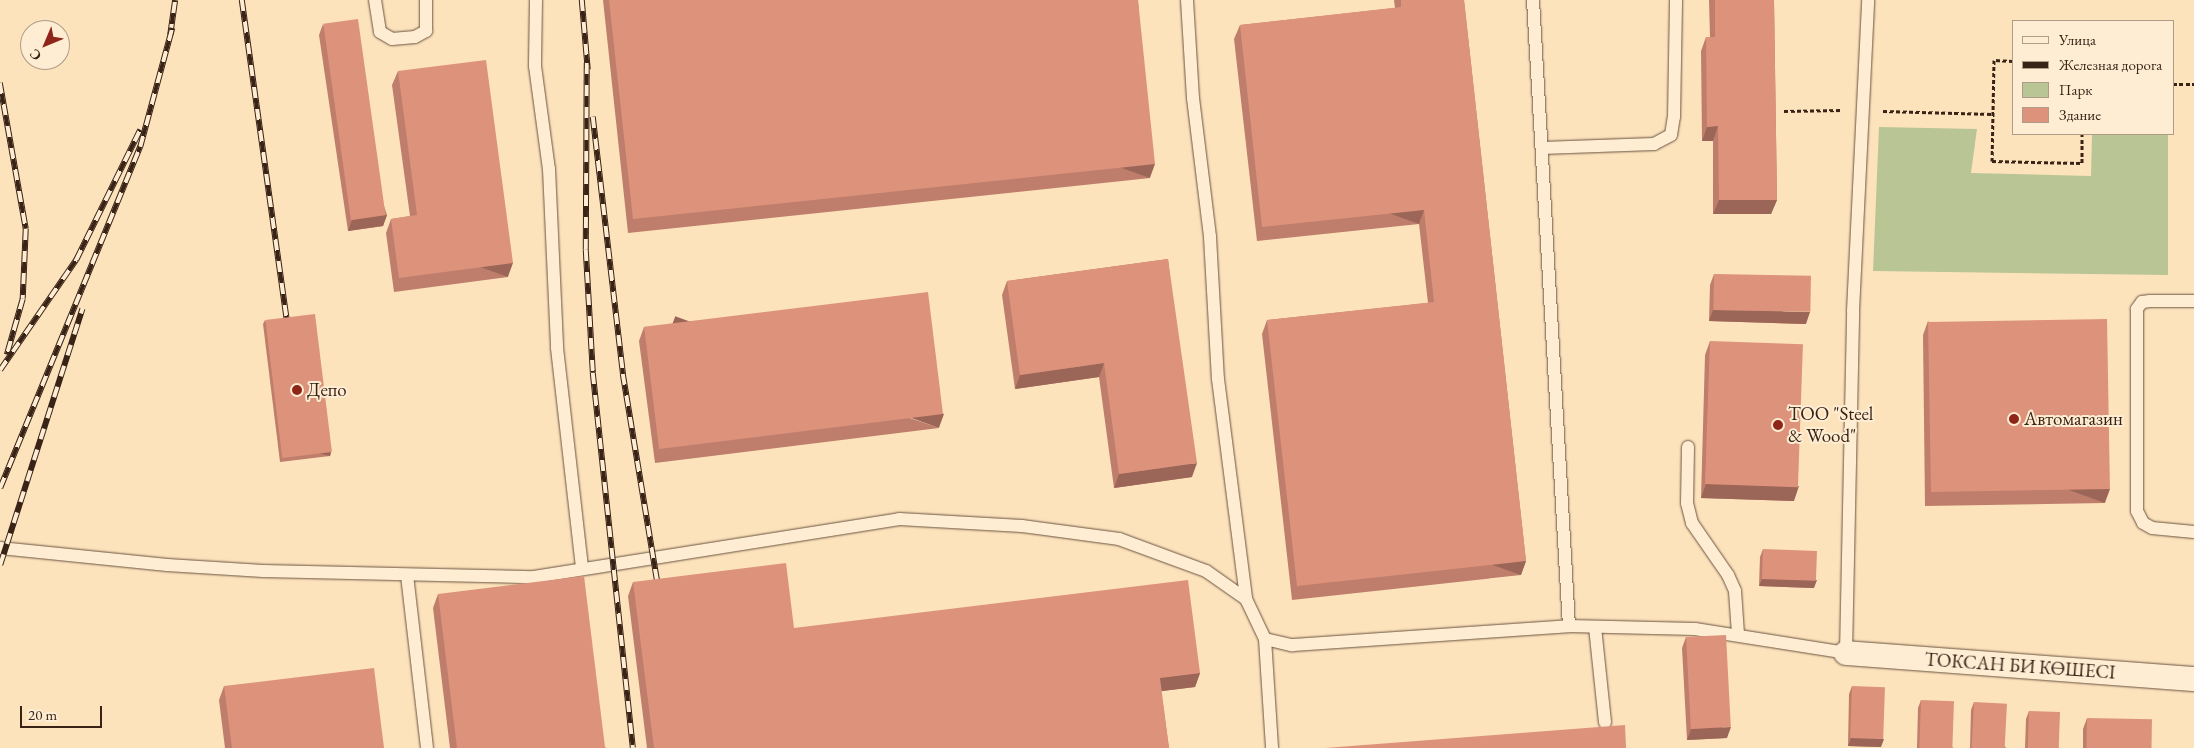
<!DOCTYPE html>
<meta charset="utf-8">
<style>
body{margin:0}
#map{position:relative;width:2194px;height:748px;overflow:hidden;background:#fde3bc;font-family:"EB Garamond",serif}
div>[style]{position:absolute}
.green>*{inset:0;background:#b9c595}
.path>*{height:3px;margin-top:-1.5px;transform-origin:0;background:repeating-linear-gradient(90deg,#392317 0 4px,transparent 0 6.5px)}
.roads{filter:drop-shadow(0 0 1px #6a5340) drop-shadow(0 0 1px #6a5340)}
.service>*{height:12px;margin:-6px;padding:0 6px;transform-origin:6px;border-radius:6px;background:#feedd3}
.minor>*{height:24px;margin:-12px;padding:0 12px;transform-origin:12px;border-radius:12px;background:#feedd3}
.rail>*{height:5.5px;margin-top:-2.75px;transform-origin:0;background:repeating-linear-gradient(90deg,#feedd3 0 11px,#392317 0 22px);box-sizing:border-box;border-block:1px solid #392317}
.wall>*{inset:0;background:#be7e6b}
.shaded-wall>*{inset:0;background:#9b6657;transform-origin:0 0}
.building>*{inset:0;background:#dd927c;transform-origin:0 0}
.dots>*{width:14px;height:14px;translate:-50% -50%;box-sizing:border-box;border:2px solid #feedd3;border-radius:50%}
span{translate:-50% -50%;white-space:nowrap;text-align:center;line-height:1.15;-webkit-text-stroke:4px #feedd3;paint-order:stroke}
.poi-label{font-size:19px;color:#392317}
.left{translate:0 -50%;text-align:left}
.street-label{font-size:19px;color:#392317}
.legend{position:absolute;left:2012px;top:20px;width:162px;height:115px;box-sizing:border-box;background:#feedd3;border:1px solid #af9c88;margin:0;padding:6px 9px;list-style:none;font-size:15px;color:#392317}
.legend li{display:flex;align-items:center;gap:10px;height:25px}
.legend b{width:25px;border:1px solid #af9c88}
.north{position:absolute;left:20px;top:20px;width:50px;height:50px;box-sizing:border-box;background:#feedd3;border:1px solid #af9c88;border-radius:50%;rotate:225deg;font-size:14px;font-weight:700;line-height:20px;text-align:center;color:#392317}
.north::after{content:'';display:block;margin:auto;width:18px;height:22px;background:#8f2418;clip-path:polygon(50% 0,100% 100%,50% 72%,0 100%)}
.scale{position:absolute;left:20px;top:706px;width:82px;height:22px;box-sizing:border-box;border:2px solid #392317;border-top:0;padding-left:6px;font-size:15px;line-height:18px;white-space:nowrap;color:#392317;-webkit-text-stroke:4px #feedd3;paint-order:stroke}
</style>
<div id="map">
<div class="green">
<div style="clip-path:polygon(1879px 127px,1977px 129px,1971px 173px,2091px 176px,2092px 134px,2168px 134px,2168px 275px,1873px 271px)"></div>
</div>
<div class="path">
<div style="left:2013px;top:61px;width:19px;rotate:-177deg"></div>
<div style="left:1994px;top:60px;width:101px;rotate:91.1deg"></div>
<div style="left:1992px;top:161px;width:90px;rotate:1.3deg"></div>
<div style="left:2082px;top:163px;width:29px;rotate:-90deg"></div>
<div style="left:2173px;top:84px;width:21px"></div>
<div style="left:1784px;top:111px;width:58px;rotate:-1deg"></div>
<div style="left:1883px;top:111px;width:110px;rotate:1.6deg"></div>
</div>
<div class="roads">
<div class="service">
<div style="left:375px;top:0;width:32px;rotate:81deg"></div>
<div style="left:380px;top:32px;width:14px;rotate:30deg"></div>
<div style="left:392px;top:39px;width:23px;rotate:-5deg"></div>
<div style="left:415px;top:37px;width:13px;rotate:-29deg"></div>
<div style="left:426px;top:31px;width:31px;rotate:-90deg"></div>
<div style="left:536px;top:0;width:66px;rotate:90.9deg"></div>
<div style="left:535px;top:66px;width:104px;rotate:82.3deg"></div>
<div style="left:549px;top:169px;width:179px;rotate:87.4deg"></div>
<div style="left:557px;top:348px;width:222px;rotate:83.5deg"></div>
<div style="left:1187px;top:0;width:98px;rotate:86.5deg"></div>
<div style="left:1193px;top:98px;width:140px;rotate:83deg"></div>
<div style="left:1210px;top:237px;width:142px;rotate:86.8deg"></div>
<div style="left:1218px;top:379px;width:222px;rotate:82.7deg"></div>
<div style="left:1533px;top:0;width:627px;rotate:86.71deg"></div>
<div style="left:1569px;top:626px;width:126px;rotate:1.4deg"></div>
<div style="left:1695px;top:629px;width:153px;rotate:9deg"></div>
<div style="left:1846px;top:653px;width:342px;rotate:-88.8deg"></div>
<div style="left:1853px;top:311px;width:311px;rotate:-87.2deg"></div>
<div style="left:1542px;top:148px;width:112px;rotate:-2deg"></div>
<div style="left:1654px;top:144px;width:19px;rotate:-28deg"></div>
<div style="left:1671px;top:135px;width:18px;rotate:-81deg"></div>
<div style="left:1674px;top:117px;width:117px;rotate:-89deg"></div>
<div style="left:2194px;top:301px;width:44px;rotate:180deg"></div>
<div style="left:2150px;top:301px;width:8px;rotate:173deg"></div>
<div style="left:2142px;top:302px;width:9px;rotate:126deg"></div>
<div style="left:2137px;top:309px;width:202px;rotate:90deg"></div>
<div style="left:2137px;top:511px;width:13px;rotate:63deg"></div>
<div style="left:2143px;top:523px;width:10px;rotate:29deg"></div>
<div style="left:2152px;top:528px;width:42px;rotate:5.4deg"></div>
<div style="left:1688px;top:447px;width:56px;rotate:91deg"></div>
<div style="left:1687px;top:503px;width:21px;rotate:76deg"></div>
<div style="left:1692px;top:523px;width:63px;rotate:55.3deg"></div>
<div style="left:1728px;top:575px;width:17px;rotate:66deg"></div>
<div style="left:1735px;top:591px;width:43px;rotate:86deg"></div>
<div style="left:0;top:548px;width:168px;rotate:5.8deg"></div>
<div style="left:167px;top:565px;width:96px;rotate:3.6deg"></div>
<div style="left:263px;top:571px;width:271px;rotate:1.3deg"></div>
<div style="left:534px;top:577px;width:370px;rotate:-9deg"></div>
<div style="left:899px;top:519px;width:123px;rotate:3.3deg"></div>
<div style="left:1022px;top:526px;width:98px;rotate:7.6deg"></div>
<div style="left:1119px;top:539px;width:93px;rotate:20.2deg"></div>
<div style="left:1206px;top:571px;width:49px;rotate:35deg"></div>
<div style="left:1246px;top:599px;width:44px;rotate:64.6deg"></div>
<div style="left:1265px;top:639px;width:28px;rotate:13deg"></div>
<div style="left:1292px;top:645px;width:278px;rotate:-3.9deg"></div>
<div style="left:407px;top:575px;width:174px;rotate:83.4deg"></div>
<div style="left:1595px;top:627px;width:96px;rotate:84deg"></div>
<div style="left:1265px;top:639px;width:109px;rotate:86.3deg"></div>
</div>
<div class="minor">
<div style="left:1846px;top:653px;width:349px;rotate:4.3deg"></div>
</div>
</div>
<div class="rail">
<div style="left:242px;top:0;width:324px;rotate:82deg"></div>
<div style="left:582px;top:0;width:70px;rotate:85.1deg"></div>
<div style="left:170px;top:35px;width:35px;rotate:-82deg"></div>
<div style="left:587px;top:63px;width:187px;rotate:90.3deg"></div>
<div style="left:586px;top:250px;width:123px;rotate:86.7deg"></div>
<div style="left:593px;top:373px;width:377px;rotate:83.9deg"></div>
<div style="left:0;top:83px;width:148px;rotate:79.9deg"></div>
<div style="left:26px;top:229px;width:70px;rotate:92.5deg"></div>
<div style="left:23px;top:299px;width:58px;rotate:105.9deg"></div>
<div style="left:593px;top:117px;width:259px;rotate:83.3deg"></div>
<div style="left:623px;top:374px;width:221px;rotate:80.6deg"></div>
<div style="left:0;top:370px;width:134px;rotate:-55.4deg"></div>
<div style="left:76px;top:260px;width:145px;rotate:-63.8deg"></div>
<div style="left:0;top:488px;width:369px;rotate:-67.7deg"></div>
<div style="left:140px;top:147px;width:123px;rotate:-74.9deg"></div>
<div style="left:0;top:565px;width:269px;rotate:-72.2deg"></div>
</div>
<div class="wall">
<div style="clip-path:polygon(603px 0,1138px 0,1150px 178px,628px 233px)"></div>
<div style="clip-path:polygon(1394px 0,1464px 0,1526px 561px,1521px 575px,1292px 600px,1262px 334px,1267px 320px,1428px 303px,1419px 224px,1257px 241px,1234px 39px,1240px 25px,1395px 8px)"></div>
<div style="clip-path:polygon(1709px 0,1774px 0,1777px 200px,1771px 214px,1713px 214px,1713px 141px,1702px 141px,1701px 51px,1706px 37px,1710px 37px)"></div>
<div style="clip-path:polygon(323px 24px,387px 215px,383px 226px,348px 231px,319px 35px)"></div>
<div style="clip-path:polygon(398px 71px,508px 277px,394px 292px,386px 233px,391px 219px,410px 216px,392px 85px)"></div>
<div style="clip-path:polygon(1168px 259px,1192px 477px,1114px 488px,1099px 377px,1015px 389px,1002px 295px,1007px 281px)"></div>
<div style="clip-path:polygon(1714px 274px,1806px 324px,1709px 321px,1710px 285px)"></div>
<div style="clip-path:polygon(265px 320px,331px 452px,330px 456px,280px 462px,263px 324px)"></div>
<div style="clip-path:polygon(1928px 321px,2105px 503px,1925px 506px,1923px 335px)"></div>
<div style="clip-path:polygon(644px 327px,939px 428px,655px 463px,639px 341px)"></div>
<div style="clip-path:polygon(1710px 341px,1794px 501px,1701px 498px,1705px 355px)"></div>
<div style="clip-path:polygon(1763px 549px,1814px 588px,1759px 586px,1760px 557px)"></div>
<div style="clip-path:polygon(633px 582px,794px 628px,1200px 673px,1195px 687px,1161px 691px,1169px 748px,647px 748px,628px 596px)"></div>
<div style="clip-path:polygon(438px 594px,606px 748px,450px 748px,433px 608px)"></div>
<div style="clip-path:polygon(1686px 637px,1727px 738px,1687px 740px,1682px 648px)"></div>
<div style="clip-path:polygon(224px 686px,384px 748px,225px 748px,219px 700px)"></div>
<div style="clip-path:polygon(1852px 686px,1881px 747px,1848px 746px,1849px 694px)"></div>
<div style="clip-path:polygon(1921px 700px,1953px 748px,1917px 748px,1918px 708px)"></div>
<div style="clip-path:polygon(1974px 702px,2006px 748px,1970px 748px,1971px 710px)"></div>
<div style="clip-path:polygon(2029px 711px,2059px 748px,2025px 748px,2026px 719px)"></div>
<div style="clip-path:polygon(2087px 718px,2151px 748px,2083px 748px,2083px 729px)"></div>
</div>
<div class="shaded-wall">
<div style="clip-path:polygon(1718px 126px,1713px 141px,1702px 141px,1707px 127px)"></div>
<div style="left:1155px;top:164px;width:15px;height:525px;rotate:110deg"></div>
<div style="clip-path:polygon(1719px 200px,1777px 200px,1771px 214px,1713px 214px)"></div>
<div style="left:1424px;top:210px;width:15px;height:163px;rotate:110deg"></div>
<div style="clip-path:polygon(387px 215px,383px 226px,348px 231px,352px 220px)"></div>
<div style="left:513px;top:263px;width:15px;height:115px;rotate:110deg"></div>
<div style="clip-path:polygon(1713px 310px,1810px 312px,1806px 324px,1709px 321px)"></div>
<div style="clip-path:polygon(1104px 363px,1099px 377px,1015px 389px,1020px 375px)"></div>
<div style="left:944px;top:414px;width:15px;height:286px;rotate:110deg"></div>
<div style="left:331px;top:452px;width:4px;height:50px;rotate:104deg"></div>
<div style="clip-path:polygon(1197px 463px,1192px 477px,1114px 488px,1119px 474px)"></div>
<div style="clip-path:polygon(1706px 484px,1799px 486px,1794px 501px,1701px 498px)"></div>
<div style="left:2110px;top:489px;width:15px;height:180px;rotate:110deg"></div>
<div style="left:1526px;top:561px;width:15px;height:230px;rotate:110deg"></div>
<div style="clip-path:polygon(1762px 579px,1817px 580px,1814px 588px,1759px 586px)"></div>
<div style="clip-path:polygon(1200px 673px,1195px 687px,1155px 692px,1160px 678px)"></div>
<div style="clip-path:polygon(1731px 727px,1727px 738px,1687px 740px,1691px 729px)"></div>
<div style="clip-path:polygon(1851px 738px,1884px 739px,1881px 747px,1848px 746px)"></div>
</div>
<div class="building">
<div style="clip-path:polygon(609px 0,1138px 0,1155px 164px,633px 219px)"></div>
<div style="clip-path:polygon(1401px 0,1464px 0,1526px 561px,1297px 586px,1267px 320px,1434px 302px,1424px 210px,1262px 227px,1240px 25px,1401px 7px)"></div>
<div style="clip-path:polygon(1715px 0,1774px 0,1777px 200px,1719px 200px,1718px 126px,1707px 127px,1706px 37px,1715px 37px)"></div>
<div style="left:358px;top:19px;width:198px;height:35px;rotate:82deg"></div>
<div style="clip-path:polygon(486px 60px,513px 263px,399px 278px,391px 219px,417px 215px,398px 71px)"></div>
<div style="clip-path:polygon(1168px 259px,1197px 463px,1119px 474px,1104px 363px,1020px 375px,1007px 281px)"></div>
<div style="left:1714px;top:274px;width:97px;height:36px;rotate:1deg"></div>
<div style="left:928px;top:292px;width:123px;height:286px;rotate:83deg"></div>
<div style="left:315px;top:314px;width:139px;height:50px;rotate:83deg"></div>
<div style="left:2107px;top:319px;width:170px;height:179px;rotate:89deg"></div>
<div style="left:1710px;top:341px;width:93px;height:143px;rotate:2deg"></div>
<div style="left:1763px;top:549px;width:54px;height:30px;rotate:2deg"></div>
<div style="clip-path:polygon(786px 563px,794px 628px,1188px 580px,1200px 673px,1160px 678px,1169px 748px,654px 748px,633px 582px)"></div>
<div style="left:584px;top:576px;width:173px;height:147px;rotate:83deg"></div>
<div style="left:1726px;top:635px;width:92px;height:40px;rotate:87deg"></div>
<div style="clip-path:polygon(374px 668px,384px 748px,232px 748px,224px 686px)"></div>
<div style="left:1852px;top:686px;width:33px;height:52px;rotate:2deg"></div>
<div style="left:1921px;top:700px;width:33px;height:48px;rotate:2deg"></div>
<div style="left:1974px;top:702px;width:33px;height:46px;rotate:3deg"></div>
<div style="left:2029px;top:711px;width:31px;height:37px;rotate:2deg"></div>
<div style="left:2087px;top:718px;width:65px;height:30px;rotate:1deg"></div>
<div style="clip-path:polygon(1625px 725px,1626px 748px,1325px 748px)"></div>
</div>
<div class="dots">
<div style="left:297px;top:390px;background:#8f2418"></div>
<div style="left:2014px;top:419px;background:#8f2418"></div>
<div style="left:1778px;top:425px;background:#8f2418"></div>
</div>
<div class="poi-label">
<span class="left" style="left:307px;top:390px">Депо</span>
<span class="left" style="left:1788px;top:425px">TOO "Steel<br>&amp; Wood"</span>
<span class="left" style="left:2024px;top:419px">Автомагазин</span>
</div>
<div class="street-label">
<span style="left:2020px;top:666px;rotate:4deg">ТОКСАН БИ КӨШЕСІ</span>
</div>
<ul class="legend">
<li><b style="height:6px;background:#feedd3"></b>Улица</li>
<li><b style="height:6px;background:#392317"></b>Железная дорога</li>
<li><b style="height:14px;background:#b9c595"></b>Парк</li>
<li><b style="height:14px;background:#dd927c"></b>Здание</li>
</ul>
<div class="north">С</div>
<div class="scale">20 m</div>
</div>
